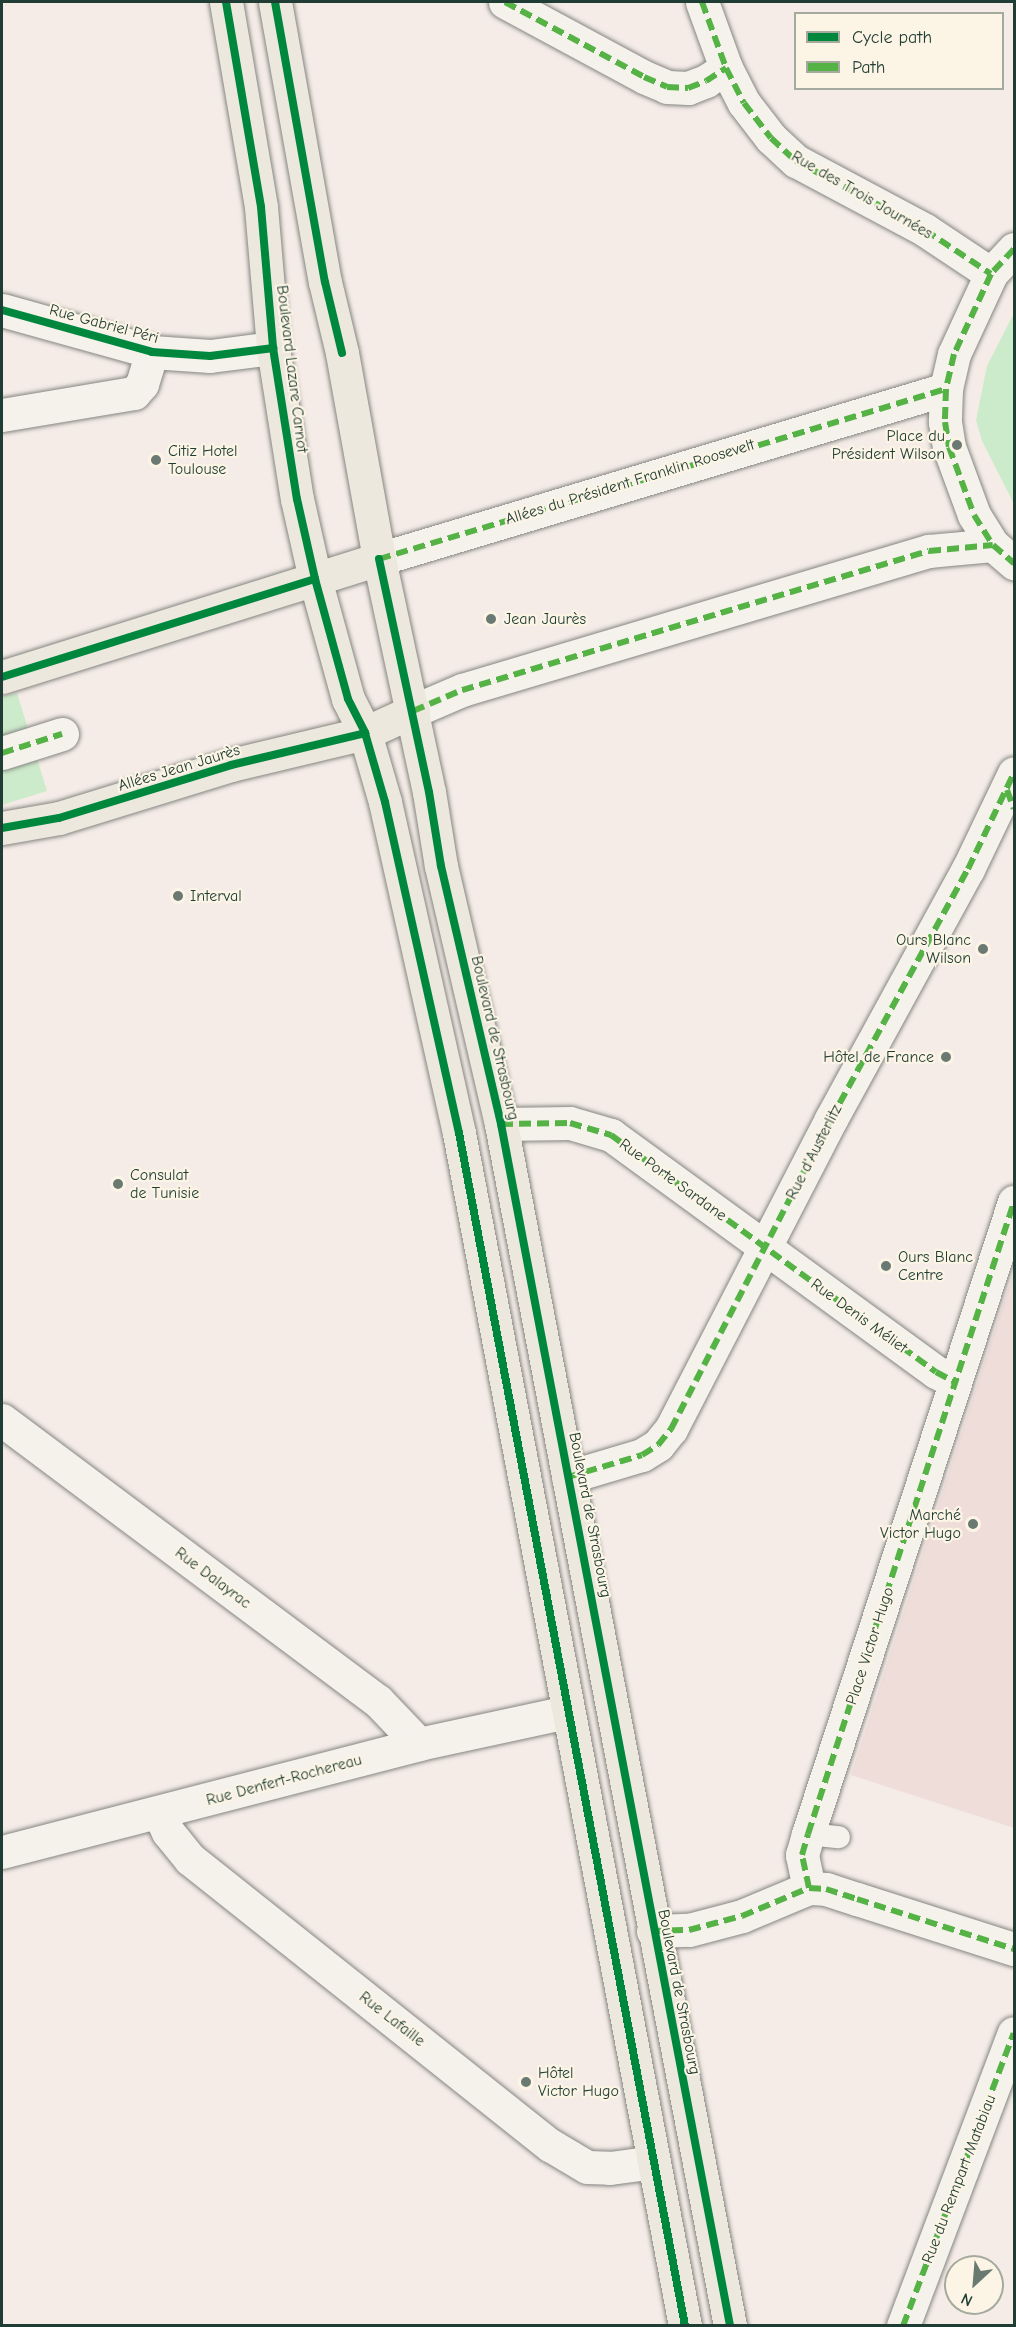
<!DOCTYPE html>
<meta charset="utf-8">
<style>
body{margin:0}
#map{position:relative;width:1016px;height:2327px;overflow:hidden;background:#f5ece7;font-family:"Comic Neue",sans-serif}
div>[style]{position:absolute}
.built>*{inset:0;background:#efddda}
.green>*{inset:0;background:#ccebca}
.roads{filter:drop-shadow(0 0 2px #858682) drop-shadow(0 0 2px #858682)}
.lane>*{height:22px;margin:-11px;padding:0 11px;transform-origin:11px;border-radius:11px;background:#f5f1eb}
.street>*{height:33px;margin:-16.5px;padding:0 16.5px;transform-origin:16.5px;border-radius:16.5px;background:#f5f1eb}
.secondary>*{height:33px;margin:-16.5px;padding:0 16.5px;transform-origin:16.5px;border-radius:16.5px;background:#f5f1eb}
.primary>*{height:33px;margin:-16.5px;padding:0 16.5px;transform-origin:16.5px;border-radius:16.5px;background:#ede8de}
.quiet>*{height:6px;margin-top:-3px;transform-origin:0;background:repeating-linear-gradient(90deg,#55b346 0 12px,transparent 0 18px)}
.cycleway>*{height:8px;margin:-4px;padding:0 4px;transform-origin:4px;border-radius:4px;background:#00873e}
.dots>*{width:16px;height:16px;translate:-50% -50%;box-sizing:border-box;border:3px solid #fcf5e5;border-radius:50%}
span{translate:-50% -50%;white-space:nowrap;text-align:center;line-height:1.15;-webkit-text-stroke:4.5px #fcf5e5;paint-order:stroke}
.street-label{font-size:16px;color:#1f3d34}
.poi-label{font-size:16px;color:#1f3d34}
.right{translate:-100% -50%;text-align:right}
.left{translate:0 -50%;text-align:left}
.frame{position:absolute;inset:0;border:3px solid #1f3d34;pointer-events:none}
.legend{position:absolute;left:794px;top:12px;width:210px;height:78px;box-sizing:border-box;background:#fcf5e5;border:2px solid #a4ab9e;margin:0;padding:8px 10px;list-style:none;font-size:18px;color:#1f3d34}
.legend li{display:flex;align-items:center;gap:12px;height:30px}
.legend b{width:30px;border:2px solid #a4ab9e}
.north{position:absolute;left:944px;top:2255px;width:60px;height:60px;box-sizing:border-box;background:#fcf5e5;border:2px solid #a4ab9e;border-radius:50%;rotate:206deg;font-size:16px;font-weight:700;line-height:24px;text-align:center;color:#1f3d34}
.north::after{content:'';display:block;margin:auto;width:21px;height:27px;background:#6a7a73;clip-path:polygon(50% 0,100% 100%,50% 72%,0 100%)}
</style>
<div id="map">
<div class="built">
<div style="clip-path:polygon(1013px 1273px,1014px 1274px,1014px 1828px,851px 1775px)"></div>
</div>
<div class="green">
<div style="clip-path:polygon(1014px 313px,1014px 504px,982px 441px,976px 420px,987px 366px)"></div>
<div style="clip-path:polygon(17px 693px,47px 791px,2px 805px,2px 697px)"></div>
</div>
<div class="roads">
<div class="lane">
<div style="left:808px;top:1834px;width:31px;rotate:6deg"></div>
</div>
<div class="street">
<div style="left:505px;top:2px;width:158px;rotate:28.3deg"></div>
<div style="left:644px;top:77px;width:25px;rotate:23deg"></div>
<div style="left:667px;top:87px;width:21px;rotate:3deg"></div>
<div style="left:688px;top:88px;width:19px;rotate:-21deg"></div>
<div style="left:706px;top:81px;width:24px;rotate:-33deg"></div>
<div style="left:702px;top:2px;width:70px;rotate:70deg"></div>
<div style="left:726px;top:68px;width:39px;rotate:63deg"></div>
<div style="left:744px;top:103px;width:44px;rotate:52.4deg"></div>
<div style="left:771px;top:138px;width:34px;rotate:43deg"></div>
<div style="left:796px;top:161px;width:146px;rotate:28.1deg"></div>
<div style="left:925px;top:230px;width:79px;rotate:33.7deg"></div>
<div style="left:1014px;top:249px;width:34px;rotate:133deg"></div>
<div style="left:991px;top:274px;width:88px;rotate:114.8deg"></div>
<div style="left:954px;top:354px;width:36px;rotate:103deg"></div>
<div style="left:946px;top:389px;width:33px;rotate:92deg"></div>
<div style="left:945px;top:422px;width:25px;rotate:81deg"></div>
<div style="left:949px;top:447px;width:72px;rotate:69.8deg"></div>
<div style="left:974px;top:515px;width:36px;rotate:58deg"></div>
<div style="left:993px;top:545px;width:28px;rotate:41deg"></div>
<div style="left:2px;top:415px;width:134px;rotate:-9.5deg"></div>
<div style="left:134px;top:393px;width:12px;rotate:-48deg"></div>
<div style="left:142px;top:384px;width:34px;rotate:-73deg"></div>
<div style="left:379px;top:559px;width:592px;rotate:-16.69deg"></div>
<div style="left:413px;top:711px;width:53px;rotate:-23.2deg"></div>
<div style="left:462px;top:690px;width:487px;rotate:-16.6deg"></div>
<div style="left:929px;top:551px;width:64px;rotate:-5.4deg"></div>
<div style="left:2px;top:753px;width:63px;rotate:-17.6deg"></div>
<div style="left:501px;top:1124px;width:69px;rotate:-0.8deg"></div>
<div style="left:570px;top:1123px;width:43px;rotate:16.3deg"></div>
<div style="left:611px;top:1135px;width:402px;rotate:36.1deg"></div>
<div style="left:936px;top:1372px;width:21px;rotate:28deg"></div>
<div style="left:2px;top:1420px;width:469px;rotate:36.8deg"></div>
<div style="left:378px;top:1701px;width:59px;rotate:46.4deg"></div>
<div style="left:568px;top:1477px;width:77px;rotate:-16.6deg"></div>
<div style="left:642px;top:1455px;width:19px;rotate:-32deg"></div>
<div style="left:658px;top:1445px;width:21px;rotate:-51deg"></div>
<div style="left:671px;top:1429px;width:349px;rotate:-62.7deg"></div>
<div style="left:831px;top:1119px;width:285px;rotate:-61.3deg"></div>
<div style="left:968px;top:869px;width:106px;rotate:-64.4deg"></div>
<div style="left:159px;top:1813px;width:21px;rotate:65deg"></div>
<div style="left:168px;top:1832px;width:35px;rotate:51deg"></div>
<div style="left:190px;top:1859px;width:460px;rotate:38.5deg"></div>
<div style="left:550px;top:2145px;width:43px;rotate:30.7deg"></div>
<div style="left:587px;top:2167px;width:23px;rotate:2deg"></div>
<div style="left:610px;top:2168px;width:44px;rotate:-7.8deg"></div>
<div style="left:2px;top:1852px;width:431px;rotate:-14.5deg"></div>
<div style="left:419px;top:1744px;width:151px;rotate:-12.2deg"></div>
<div style="left:809px;top:1888px;width:34px;rotate:-102deg"></div>
<div style="left:802px;top:1855px;width:22px;rotate:-74deg"></div>
<div style="left:808px;top:1834px;width:665px;rotate:-71.95deg"></div>
<div style="left:653px;top:1931px;width:36px;rotate:-2deg"></div>
<div style="left:689px;top:1930px;width:55px;rotate:-14.8deg"></div>
<div style="left:742px;top:1916px;width:73px;rotate:-22.7deg"></div>
<div style="left:809px;top:1888px;width:17px;rotate:3deg"></div>
<div style="left:826px;top:1889px;width:33px;rotate:18deg"></div>
<div style="left:857px;top:1899px;width:165px;rotate:17.7deg"></div>
<div style="left:903px;top:2326px;width:313px;rotate:-69.3deg"></div>
</div>
<div class="secondary">
<div style="left:2px;top:310px;width:156px;rotate:15.6deg"></div>
<div style="left:152px;top:352px;width:58px;rotate:3.9deg"></div>
<div style="left:210px;top:356px;width:64px;rotate:-7.2deg"></div>
</div>
<div class="primary">
<div style="left:226px;top:2px;width:208px;rotate:80.3deg"></div>
<div style="left:261px;top:207px;width:142px;rotate:85.1deg"></div>
<div style="left:273px;top:348px;width:153px;rotate:81deg"></div>
<div style="left:297px;top:499px;width:82px;rotate:77.3deg"></div>
<div style="left:315px;top:579px;width:124px;rotate:74.6deg"></div>
<div style="left:348px;top:699px;width:38px;rotate:63deg"></div>
<div style="left:365px;top:733px;width:72px;rotate:73.8deg"></div>
<div style="left:385px;top:802px;width:339px;rotate:77.4deg"></div>
<div style="left:459px;top:1133px;width:1214px;rotate:79.27deg"></div>
<div style="left:275px;top:2px;width:284px;rotate:79.9deg"></div>
<div style="left:325px;top:282px;width:73px;rotate:76.5deg"></div>
<div style="left:342px;top:353px;width:209px;rotate:79.8deg"></div>
<div style="left:379px;top:559px;width:238px;rotate:77.9deg"></div>
<div style="left:429px;top:792px;width:75px;rotate:80.8deg"></div>
<div style="left:441px;top:866px;width:265px;rotate:76.9deg"></div>
<div style="left:501px;top:1124px;width:1224px;rotate:79.21deg"></div>
<div style="left:2px;top:677px;width:395px;rotate:-17.4deg"></div>
<div style="left:2px;top:828px;width:58px;rotate:-10deg"></div>
<div style="left:59px;top:818px;width:180px;rotate:-17.1deg"></div>
<div style="left:231px;top:765px;width:138px;rotate:-13.4deg"></div>
<div style="left:365px;top:733px;width:53px;rotate:-24.6deg"></div>
</div>
</div>
<div class="quiet">
<div style="left:505px;top:2px;width:158px;rotate:28.3deg"></div>
<div style="left:644px;top:77px;width:25px;rotate:23deg"></div>
<div style="left:667px;top:87px;width:21px;rotate:3deg"></div>
<div style="left:688px;top:88px;width:19px;rotate:-21deg"></div>
<div style="left:706px;top:81px;width:24px;rotate:-33deg"></div>
<div style="left:702px;top:2px;width:70px;rotate:70deg"></div>
<div style="left:726px;top:68px;width:39px;rotate:63deg"></div>
<div style="left:744px;top:103px;width:44px;rotate:52.4deg"></div>
<div style="left:771px;top:138px;width:34px;rotate:43deg"></div>
<div style="left:796px;top:161px;width:146px;rotate:28.1deg"></div>
<div style="left:925px;top:230px;width:79px;rotate:33.7deg"></div>
<div style="left:1014px;top:249px;width:34px;rotate:133deg"></div>
<div style="left:991px;top:274px;width:88px;rotate:114.8deg"></div>
<div style="left:954px;top:354px;width:36px;rotate:103deg"></div>
<div style="left:946px;top:389px;width:33px;rotate:92deg"></div>
<div style="left:945px;top:422px;width:25px;rotate:81deg"></div>
<div style="left:949px;top:447px;width:72px;rotate:69.8deg"></div>
<div style="left:974px;top:515px;width:36px;rotate:58deg"></div>
<div style="left:993px;top:545px;width:28px;rotate:41deg"></div>
<div style="left:379px;top:559px;width:592px;rotate:-16.69deg"></div>
<div style="left:413px;top:711px;width:53px;rotate:-23.2deg"></div>
<div style="left:462px;top:690px;width:487px;rotate:-16.6deg"></div>
<div style="left:929px;top:551px;width:64px;rotate:-5.4deg"></div>
<div style="left:2px;top:753px;width:63px;rotate:-17.6deg"></div>
<div style="left:1007px;top:790px;width:20px;rotate:70deg"></div>
<div style="left:501px;top:1124px;width:69px;rotate:-0.8deg"></div>
<div style="left:570px;top:1123px;width:43px;rotate:16.3deg"></div>
<div style="left:611px;top:1135px;width:402px;rotate:36.1deg"></div>
<div style="left:936px;top:1372px;width:21px;rotate:28deg"></div>
<div style="left:568px;top:1477px;width:77px;rotate:-16.6deg"></div>
<div style="left:642px;top:1455px;width:19px;rotate:-32deg"></div>
<div style="left:658px;top:1445px;width:21px;rotate:-51deg"></div>
<div style="left:671px;top:1429px;width:349px;rotate:-62.7deg"></div>
<div style="left:831px;top:1119px;width:285px;rotate:-61.3deg"></div>
<div style="left:968px;top:869px;width:106px;rotate:-64.4deg"></div>
<div style="left:809px;top:1888px;width:34px;rotate:-102deg"></div>
<div style="left:802px;top:1855px;width:22px;rotate:-74deg"></div>
<div style="left:808px;top:1834px;width:665px;rotate:-71.95deg"></div>
<div style="left:653px;top:1931px;width:36px;rotate:-2deg"></div>
<div style="left:689px;top:1930px;width:55px;rotate:-14.8deg"></div>
<div style="left:742px;top:1916px;width:73px;rotate:-22.7deg"></div>
<div style="left:809px;top:1888px;width:17px;rotate:3deg"></div>
<div style="left:826px;top:1889px;width:33px;rotate:18deg"></div>
<div style="left:857px;top:1899px;width:165px;rotate:17.7deg"></div>
<div style="left:903px;top:2326px;width:313px;rotate:-69.3deg"></div>
</div>
<div class="cycleway">
<div style="left:226px;top:2px;width:208px;rotate:80.3deg"></div>
<div style="left:261px;top:207px;width:142px;rotate:85.1deg"></div>
<div style="left:273px;top:348px;width:153px;rotate:81deg"></div>
<div style="left:297px;top:499px;width:82px;rotate:77.3deg"></div>
<div style="left:315px;top:579px;width:124px;rotate:74.6deg"></div>
<div style="left:348px;top:699px;width:38px;rotate:63deg"></div>
<div style="left:365px;top:733px;width:72px;rotate:73.8deg"></div>
<div style="left:385px;top:802px;width:339px;rotate:77.4deg"></div>
<div style="left:459px;top:1133px;width:1214px;rotate:79.27deg"></div>
<div style="left:275px;top:2px;width:284px;rotate:79.9deg"></div>
<div style="left:325px;top:282px;width:73px;rotate:76.5deg"></div>
<div style="left:2px;top:310px;width:156px;rotate:15.6deg"></div>
<div style="left:152px;top:352px;width:58px;rotate:3.9deg"></div>
<div style="left:210px;top:356px;width:64px;rotate:-7.2deg"></div>
<div style="left:379px;top:559px;width:238px;rotate:77.9deg"></div>
<div style="left:429px;top:792px;width:75px;rotate:80.8deg"></div>
<div style="left:441px;top:866px;width:265px;rotate:76.9deg"></div>
<div style="left:501px;top:1124px;width:1224px;rotate:79.21deg"></div>
<div style="left:2px;top:677px;width:328px;rotate:-17.4deg"></div>
<div style="left:2px;top:828px;width:58px;rotate:-10deg"></div>
<div style="left:59px;top:818px;width:180px;rotate:-17.1deg"></div>
<div style="left:231px;top:765px;width:138px;rotate:-13.4deg"></div>
</div>
<div class="dots">
<div style="left:957px;top:445px;background:#6a7a73"></div>
<div style="left:156px;top:460px;background:#6a7a73"></div>
<div style="left:491px;top:619px;background:#6a7a73"></div>
<div style="left:178px;top:896px;background:#6a7a73"></div>
<div style="left:983px;top:949px;background:#6a7a73"></div>
<div style="left:946px;top:1057px;background:#6a7a73"></div>
<div style="left:118px;top:1184px;background:#6a7a73"></div>
<div style="left:886px;top:1266px;background:#6a7a73"></div>
<div style="left:973px;top:1524px;background:#6a7a73"></div>
<div style="left:526px;top:2082px;background:#6a7a73"></div>
</div>
<div class="street-label">
<span style="left:862px;top:195px;rotate:30deg">Rue des Trois Journées</span>
<span style="left:104px;top:324px;rotate:15deg">Rue Gabriel Péri</span>
<span style="left:292px;top:369px;rotate:83deg">Boulevard Lazare Carnot</span>
<span style="left:630px;top:482px;rotate:-17deg">Allées du Président Franklin Roosevelt</span>
<span style="left:179px;top:768px;rotate:-17deg">Allées Jean Jaurès</span>
<span style="left:495px;top:1038px;rotate:77deg">Boulevard de Strasbourg</span>
<span style="left:814px;top:1152px;rotate:-63deg">Rue d'Austerlitz</span>
<span style="left:673px;top:1180px;rotate:36deg">Rue Porte Sardane</span>
<span style="left:859px;top:1316px;rotate:36deg">Rue Denis Méliet</span>
<span style="left:590px;top:1515px;rotate:79deg">Boulevard de Strasbourg</span>
<span style="left:213px;top:1578px;rotate:37deg">Rue Dalayrac</span>
<span style="left:870px;top:1646px;rotate:-72deg">Place Victor Hugo</span>
<span style="left:284px;top:1780px;rotate:-15deg">Rue Denfert-Rochereau</span>
<span style="left:679px;top:1992px;rotate:79deg">Boulevard de Strasbourg</span>
<span style="left:392px;top:2019px;rotate:38deg">Rue Lafaille</span>
<span style="left:959px;top:2179px;rotate:-69deg">Rue du Rempart Matabiau</span>
</div>
<div class="poi-label">
<span class="right" style="left:945px;top:445px">Place du<br>Président Wilson</span>
<span class="left" style="left:168px;top:460px">Citiz Hotel<br>Toulouse</span>
<span class="left" style="left:504px;top:619px">Jean Jaurès</span>
<span class="left" style="left:190px;top:896px">Interval</span>
<span class="right" style="left:971px;top:949px">Ours Blanc<br>Wilson</span>
<span class="right" style="left:934px;top:1057px">Hôtel de France</span>
<span class="left" style="left:130px;top:1184px">Consulat<br>de Tunisie</span>
<span class="left" style="left:898px;top:1266px">Ours Blanc<br>Centre</span>
<span class="right" style="left:961px;top:1524px">Marché<br>Victor Hugo</span>
<span class="left" style="left:538px;top:2082px">Hôtel<br>Victor Hugo</span>
</div>
<div class="frame"></div>
<ul class="legend">
<li><b style="height:8px;background:#00873e"></b>Cycle path</li>
<li><b style="height:8px;background:#55b346"></b>Path</li>
</ul>
<div class="north">N</div>
</div>
